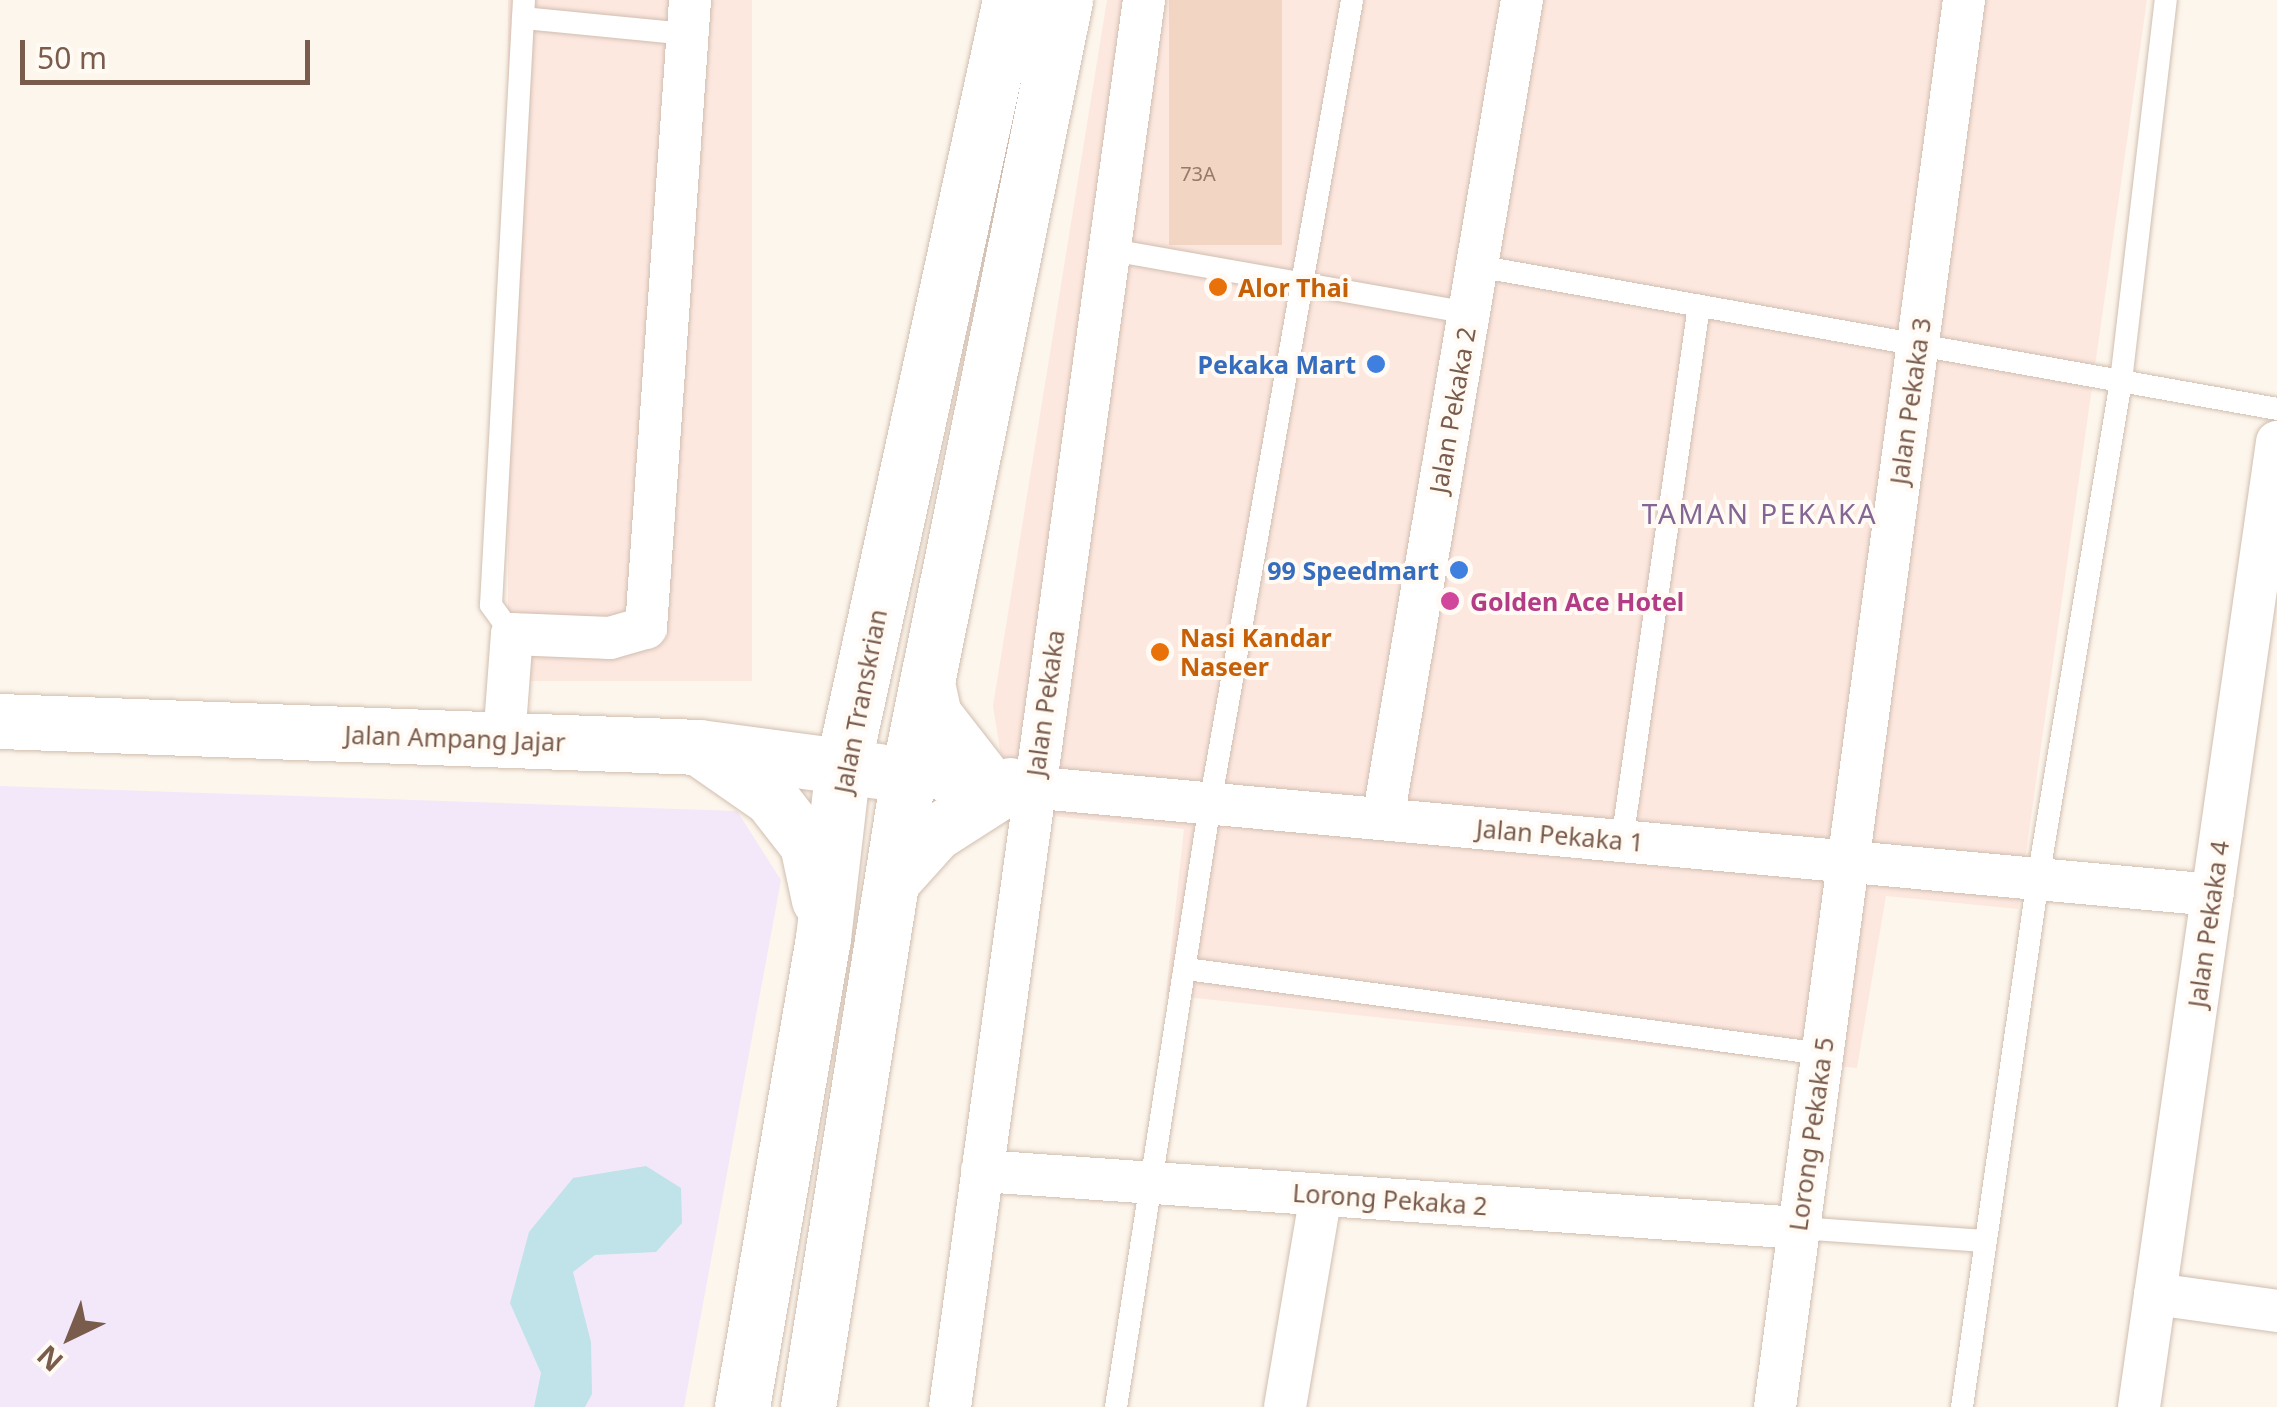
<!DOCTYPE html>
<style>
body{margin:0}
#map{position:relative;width:2277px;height:1407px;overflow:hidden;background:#fdf6ec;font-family:"Noto Sans",sans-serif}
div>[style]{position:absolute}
.commercial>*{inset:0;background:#fde8e0;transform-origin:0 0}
.education>*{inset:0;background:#f3e8fa}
.water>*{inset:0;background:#bfe3e8}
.building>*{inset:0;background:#f3d5c3;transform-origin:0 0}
.roads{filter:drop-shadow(0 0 2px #d1beb0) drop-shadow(0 0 2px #d1beb0)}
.lane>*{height:22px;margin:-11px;padding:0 11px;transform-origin:11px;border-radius:11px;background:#fff}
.street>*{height:42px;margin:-21px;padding:0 21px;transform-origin:21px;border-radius:21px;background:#fff}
.secondary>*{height:55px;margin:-27.5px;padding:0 27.5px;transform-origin:27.5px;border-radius:27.5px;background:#fff}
.dots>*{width:28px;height:28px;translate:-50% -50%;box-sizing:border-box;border:5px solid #fffaf3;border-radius:50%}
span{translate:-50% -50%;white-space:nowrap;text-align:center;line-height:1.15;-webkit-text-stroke:8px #fffaf3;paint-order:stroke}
.number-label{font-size:20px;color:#987a6a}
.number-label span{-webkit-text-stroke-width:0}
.food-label{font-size:25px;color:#c56008;font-weight:700}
.left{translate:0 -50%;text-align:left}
.shop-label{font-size:25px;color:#366cbe;font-weight:700}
.right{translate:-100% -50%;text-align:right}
.street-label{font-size:25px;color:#7a5c4d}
.hotel-label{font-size:25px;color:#b23c85;font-weight:700}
.neighbourhood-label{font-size:28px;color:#846695;letter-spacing:2.5px}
.north{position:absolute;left:20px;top:1287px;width:100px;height:100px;-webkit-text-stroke:8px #fffaf3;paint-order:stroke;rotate:223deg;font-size:28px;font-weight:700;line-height:40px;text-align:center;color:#7a5c4d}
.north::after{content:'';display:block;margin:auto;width:35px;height:45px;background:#7a5c4d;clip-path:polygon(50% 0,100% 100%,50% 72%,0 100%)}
.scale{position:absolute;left:20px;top:40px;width:290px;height:45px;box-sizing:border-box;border:5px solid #7a5c4d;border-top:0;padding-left:12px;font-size:30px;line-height:35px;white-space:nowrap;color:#7a5c4d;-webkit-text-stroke:8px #fffaf3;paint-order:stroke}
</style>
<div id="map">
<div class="commercial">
<div style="left:508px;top:0;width:244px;height:681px"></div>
<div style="clip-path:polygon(1107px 0,2147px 0,2018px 909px,1886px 896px,1857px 1068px,1166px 995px,1184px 829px,1010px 812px,993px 706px)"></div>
</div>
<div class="education">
<div style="clip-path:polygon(0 786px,737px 811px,781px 880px,684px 1407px,0 1407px)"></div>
</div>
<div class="water">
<div style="clip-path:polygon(646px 1166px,681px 1188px,682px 1223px,656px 1252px,595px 1255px,573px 1272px,591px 1342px,592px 1394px,585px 1407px,534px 1407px,541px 1373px,510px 1303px,529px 1232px,573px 1178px)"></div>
</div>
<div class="building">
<div style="left:1169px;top:0;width:113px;height:245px"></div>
</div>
<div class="roads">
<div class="lane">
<div style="left:523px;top:18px;width:165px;rotate:5.6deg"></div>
<div style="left:1112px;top:250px;width:362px;rotate:10deg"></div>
<div style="left:1477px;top:266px;width:813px;rotate:10.13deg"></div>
<div style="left:512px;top:634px;width:36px;rotate:-126deg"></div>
<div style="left:491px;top:605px;width:606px;rotate:-86.88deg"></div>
<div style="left:1622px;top:841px;width:541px;rotate:-81.81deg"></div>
<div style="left:1186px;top:969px;width:642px;rotate:7.61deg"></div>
<div style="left:1799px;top:1228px;width:186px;rotate:4deg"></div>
<div style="left:1116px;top:1407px;width:610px;rotate:-81.14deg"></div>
<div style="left:1210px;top:804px;width:816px;rotate:-79.98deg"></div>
<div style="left:1962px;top:1407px;width:533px;rotate:-81.81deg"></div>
<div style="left:2038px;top:879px;width:505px;rotate:-80.54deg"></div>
<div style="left:2121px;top:381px;width:384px;rotate:-83.3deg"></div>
</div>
<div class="street">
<div style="left:504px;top:740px;width:106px;rotate:-85.7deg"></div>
<div style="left:512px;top:634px;width:98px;rotate:2.3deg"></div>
<div style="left:610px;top:638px;width:37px;rotate:-16deg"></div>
<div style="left:646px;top:628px;width:630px;rotate:-85.99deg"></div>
<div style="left:908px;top:776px;width:1310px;rotate:5.21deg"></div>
<div style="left:1383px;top:819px;width:831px;rotate:-80.37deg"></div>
<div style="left:982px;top:1171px;width:819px;rotate:3.99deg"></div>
<div style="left:2155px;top:1294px;width:123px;rotate:7.9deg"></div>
<div style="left:950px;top:1407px;width:1420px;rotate:-82.15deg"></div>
<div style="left:1285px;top:1407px;width:215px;rotate:-80.4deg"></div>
<div style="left:1775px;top:1407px;width:1420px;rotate:-82.35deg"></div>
<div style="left:2139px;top:1407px;width:975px;rotate:-81.86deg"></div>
</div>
<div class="secondary">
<div style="left:927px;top:683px;width:33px;rotate:78deg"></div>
<div style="left:934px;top:715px;width:86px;rotate:52.1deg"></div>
<div style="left:0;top:721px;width:699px;rotate:2.13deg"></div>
<div style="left:699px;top:747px;width:183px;rotate:7.6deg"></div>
<div style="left:699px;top:748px;width:88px;rotate:34.8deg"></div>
<div style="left:771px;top:798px;width:58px;rotate:52deg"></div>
<div style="left:807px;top:844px;width:57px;rotate:77.9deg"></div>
<div style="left:892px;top:881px;width:64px;rotate:-48.1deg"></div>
<div style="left:935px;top:833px;width:89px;rotate:-32.6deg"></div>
<div style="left:742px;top:1407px;width:476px;rotate:-80.2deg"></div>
<div style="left:823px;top:938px;width:174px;rotate:-83.4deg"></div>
<div style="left:843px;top:765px;width:783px;rotate:-77.69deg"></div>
<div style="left:808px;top:1407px;width:639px;rotate:-80.99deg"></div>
<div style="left:908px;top:776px;width:792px;rotate:-78.56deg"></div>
</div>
</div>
<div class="dots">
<div style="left:1218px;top:287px;background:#e8710a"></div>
<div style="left:1376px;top:364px;background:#3f7fe0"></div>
<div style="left:1459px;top:570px;background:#3f7fe0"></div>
<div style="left:1450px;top:601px;background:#d1479c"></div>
<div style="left:1160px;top:652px;background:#e8710a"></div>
</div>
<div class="number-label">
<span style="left:1198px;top:173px">73A</span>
</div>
<div class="food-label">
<span class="left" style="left:1238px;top:287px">Alor Thai</span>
<span class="left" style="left:1180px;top:652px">Nasi Kandar<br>Naseer</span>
</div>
<div class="shop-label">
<span class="right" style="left:1356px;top:364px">Pekaka Mart</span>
<span class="right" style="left:1439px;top:570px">99 Speedmart</span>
</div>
<div class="street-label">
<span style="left:1910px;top:401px;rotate:-82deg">Jalan Pekaka 3</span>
<span style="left:1452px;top:410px;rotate:-80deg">Jalan Pekaka 2</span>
<span style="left:860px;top:701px;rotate:-79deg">Jalan Transkrian</span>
<span style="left:1045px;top:703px;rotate:-82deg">Jalan Pekaka</span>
<span style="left:455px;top:738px;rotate:2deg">Jalan Ampang Jajar</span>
<span style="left:1560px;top:835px;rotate:5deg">Jalan Pekaka 1</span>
<span style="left:2208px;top:924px;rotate:-82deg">Jalan Pekaka 4</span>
<span style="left:1811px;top:1134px;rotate:-82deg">Lorong Pekaka 5</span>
<span style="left:1390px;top:1199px;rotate:4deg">Lorong Pekaka 2</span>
</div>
<div class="hotel-label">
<span class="left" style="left:1470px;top:601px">Golden Ace Hotel</span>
</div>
<div class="neighbourhood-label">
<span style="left:1760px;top:513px">TAMAN PEKAKA</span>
</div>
<div class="north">N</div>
<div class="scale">50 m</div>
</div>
